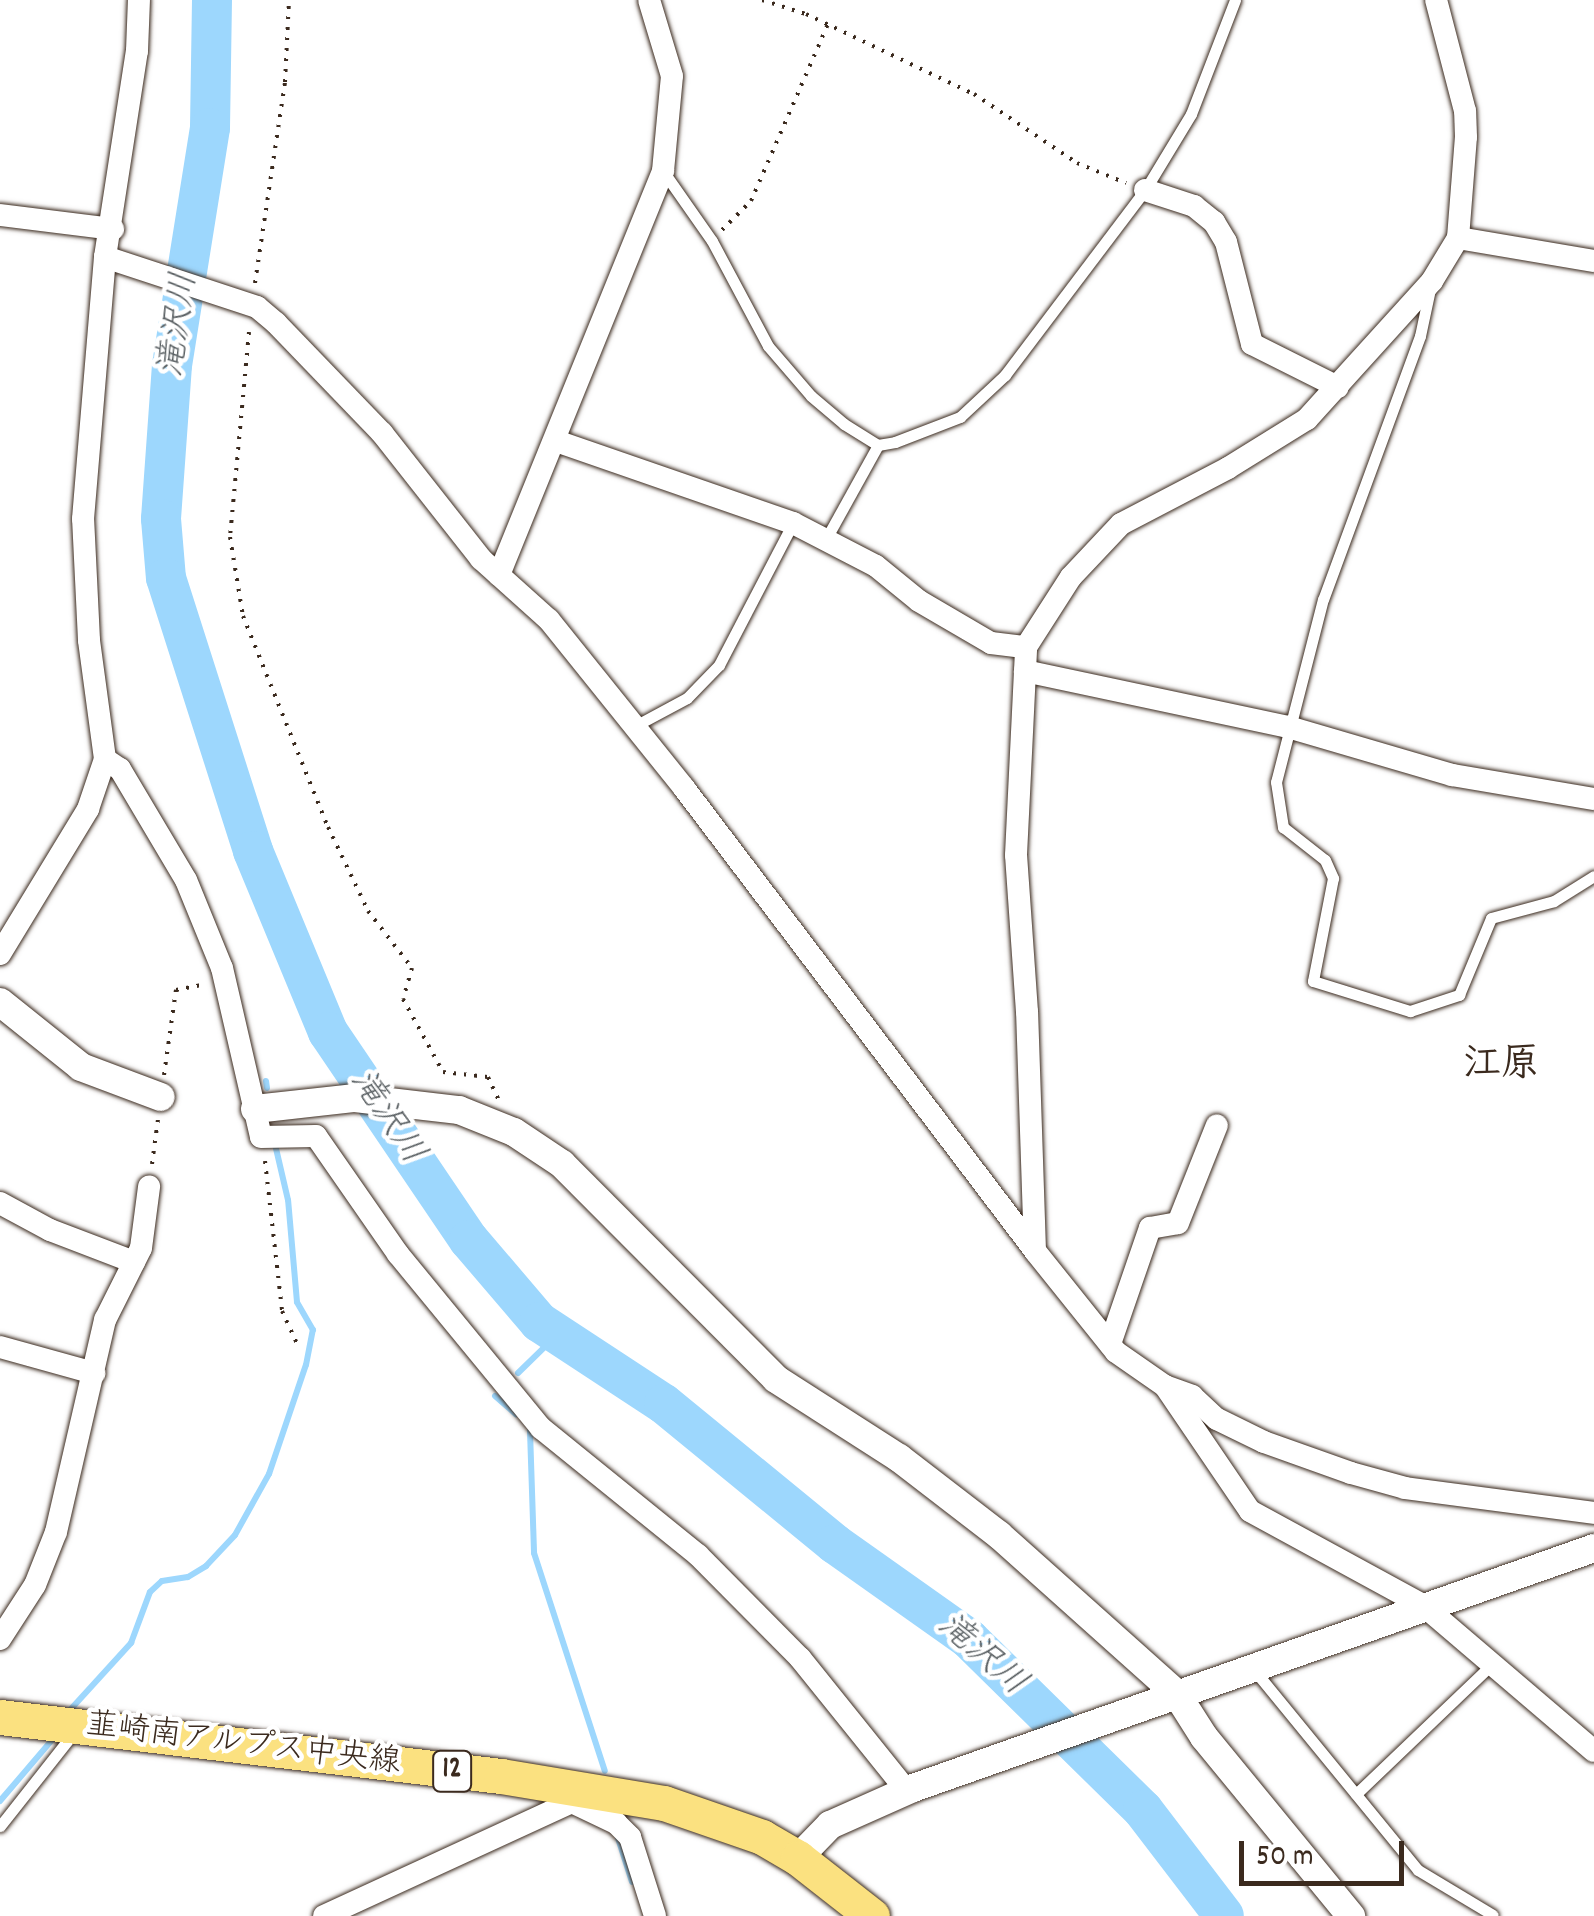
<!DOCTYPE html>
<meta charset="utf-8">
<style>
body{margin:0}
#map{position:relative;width:1594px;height:1916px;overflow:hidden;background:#fff;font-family:Dekko,"Klee One",sans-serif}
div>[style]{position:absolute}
.stream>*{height:6px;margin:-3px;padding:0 3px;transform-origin:3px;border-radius:3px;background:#9dd7fd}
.river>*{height:40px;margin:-20px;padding:0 20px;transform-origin:20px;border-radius:20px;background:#9dd7fd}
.path>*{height:4px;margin-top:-2px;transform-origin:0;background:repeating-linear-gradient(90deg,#3b2a1e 0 2.5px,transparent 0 10.5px)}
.roads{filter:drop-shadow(0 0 2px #3b2a1e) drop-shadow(0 0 2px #3b2a1e)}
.service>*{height:11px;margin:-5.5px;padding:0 5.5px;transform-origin:5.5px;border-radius:5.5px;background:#fff}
.minor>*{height:22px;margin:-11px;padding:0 11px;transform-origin:11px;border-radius:11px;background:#fff}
.tertiary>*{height:28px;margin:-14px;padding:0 14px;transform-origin:14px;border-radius:14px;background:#fff}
.primary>*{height:35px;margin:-17.5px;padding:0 17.5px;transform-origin:17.5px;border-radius:17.5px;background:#fbe180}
span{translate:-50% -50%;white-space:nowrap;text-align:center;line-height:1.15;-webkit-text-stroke:9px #fff;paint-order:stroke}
.shield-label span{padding:2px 8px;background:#fff;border:2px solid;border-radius:8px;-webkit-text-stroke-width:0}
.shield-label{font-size:30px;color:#3b2a1e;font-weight:700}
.street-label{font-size:32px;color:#3b2a1e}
.water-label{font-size:35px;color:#585e61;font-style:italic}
.quarter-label{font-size:38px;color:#3b2a1e;font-weight:700}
.scale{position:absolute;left:1239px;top:1841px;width:165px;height:45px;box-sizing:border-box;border:5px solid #3b2a1e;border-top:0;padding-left:12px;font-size:30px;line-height:35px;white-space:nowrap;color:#3b2a1e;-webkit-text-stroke:8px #fff;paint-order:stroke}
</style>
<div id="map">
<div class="stream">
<div style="left:266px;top:1081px;width:7px;rotate:82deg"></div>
<div style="left:518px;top:1373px;width:56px;rotate:-44.3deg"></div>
<div style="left:495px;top:1396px;width:28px;rotate:41deg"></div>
<div style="left:530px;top:1431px;width:122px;rotate:88.1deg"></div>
<div style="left:534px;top:1553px;width:229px;rotate:72deg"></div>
<div style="left:70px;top:1710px;width:91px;rotate:-47.7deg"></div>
<div style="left:131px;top:1643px;width:54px;rotate:-69.6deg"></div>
<div style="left:150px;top:1592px;width:16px;rotate:-43deg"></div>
<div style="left:162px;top:1581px;width:26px;rotate:-9deg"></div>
<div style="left:188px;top:1577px;width:21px;rotate:-31deg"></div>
<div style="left:206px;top:1566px;width:42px;rotate:-46.9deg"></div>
<div style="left:235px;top:1535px;width:70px;rotate:-60.9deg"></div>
<div style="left:269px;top:1474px;width:115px;rotate:-71.3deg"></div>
<div style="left:306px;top:1365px;width:36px;rotate:-79deg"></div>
<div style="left:313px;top:1330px;width:32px;rotate:-120deg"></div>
<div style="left:297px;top:1302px;width:102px;rotate:-95deg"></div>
<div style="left:288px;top:1200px;width:57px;rotate:-103.1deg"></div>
<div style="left:0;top:1801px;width:80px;rotate:-49.6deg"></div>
<div style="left:618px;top:1838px;width:46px;rotate:72.3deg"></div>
</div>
<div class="river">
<div style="left:212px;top:0;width:128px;rotate:90.9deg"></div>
<div style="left:210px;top:128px;width:240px;rotate:99.1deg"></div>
<div style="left:172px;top:365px;width:154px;rotate:94.1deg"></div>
<div style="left:161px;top:519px;width:59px;rotate:85.2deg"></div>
<div style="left:166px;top:578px;width:287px;rotate:72.3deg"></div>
<div style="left:253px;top:851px;width:196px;rotate:67.5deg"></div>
<div style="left:328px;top:1032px;width:251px;rotate:55.9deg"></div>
<div style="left:469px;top:1240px;width:108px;rotate:49.5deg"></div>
<div style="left:539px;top:1322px;width:149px;rotate:33.3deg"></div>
<div style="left:664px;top:1404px;width:221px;rotate:39.3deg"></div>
<div style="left:835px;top:1544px;width:164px;rotate:35.3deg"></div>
<div style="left:969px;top:1639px;width:244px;rotate:44.5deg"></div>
<div style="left:1143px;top:1810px;width:133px;rotate:52.6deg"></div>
</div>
<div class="path">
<div style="left:762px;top:0;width:46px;rotate:17.7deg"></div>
<div style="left:806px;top:14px;width:186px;rotate:25.5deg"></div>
<div style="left:974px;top:94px;width:124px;rotate:33.8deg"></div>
<div style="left:1077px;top:163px;width:53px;rotate:22.2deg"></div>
<div style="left:722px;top:230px;width:41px;rotate:-45deg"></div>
<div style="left:751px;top:201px;width:193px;rotate:-66.5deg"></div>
<div style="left:255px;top:283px;width:203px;rotate:-81.5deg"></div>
<div style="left:285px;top:82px;width:82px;rotate:-87.2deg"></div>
<div style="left:249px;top:332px;width:206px;rotate:95.3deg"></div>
<div style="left:230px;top:537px;width:80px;rotate:80.7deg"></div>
<div style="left:243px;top:616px;width:227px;rotate:68.1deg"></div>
<div style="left:328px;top:827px;width:93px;rotate:64.5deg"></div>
<div style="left:368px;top:911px;width:72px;rotate:52.3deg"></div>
<div style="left:412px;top:968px;width:32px;rotate:106deg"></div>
<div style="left:403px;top:999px;width:83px;rotate:61.3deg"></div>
<div style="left:443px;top:1072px;width:45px;rotate:6.3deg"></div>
<div style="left:488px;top:1077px;width:26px;rotate:65deg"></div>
<div style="left:164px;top:1075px;width:86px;rotate:-82deg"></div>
<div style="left:176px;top:990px;width:31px;rotate:-11deg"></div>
<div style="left:265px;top:1161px;width:151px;rotate:83.5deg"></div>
<div style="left:282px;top:1311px;width:41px;rotate:65.3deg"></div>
<div style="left:152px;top:1164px;width:45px;rotate:-82.4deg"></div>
</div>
<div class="roads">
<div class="service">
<div style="left:663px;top:171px;width:85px;rotate:55deg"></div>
<div style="left:712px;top:241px;width:119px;rotate:61.9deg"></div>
<div style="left:768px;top:346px;width:66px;rotate:49.3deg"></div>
<div style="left:811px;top:396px;width:43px;rotate:40.3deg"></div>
<div style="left:844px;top:424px;width:40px;rotate:32deg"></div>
<div style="left:878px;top:445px;width:17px;rotate:-10deg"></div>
<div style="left:895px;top:442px;width:70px;rotate:-21deg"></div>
<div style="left:960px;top:417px;width:62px;rotate:-43deg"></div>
<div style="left:1005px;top:375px;width:232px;rotate:-52.9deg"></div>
<div style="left:1145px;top:190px;width:89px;rotate:-58.8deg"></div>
<div style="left:1191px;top:114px;width:122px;rotate:-68.9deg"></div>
<div style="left:1430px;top:289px;width:48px;rotate:102deg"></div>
<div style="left:1420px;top:336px;width:280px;rotate:110.2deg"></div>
<div style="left:1323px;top:599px;width:189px;rotate:104.4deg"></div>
<div style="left:1276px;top:782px;width:46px;rotate:81.2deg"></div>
<div style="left:1283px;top:827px;width:53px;rotate:38.2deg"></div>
<div style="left:1325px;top:860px;width:20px;rotate:66deg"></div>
<div style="left:1333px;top:878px;width:105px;rotate:101deg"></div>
<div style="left:1313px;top:981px;width:102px;rotate:17.2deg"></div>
<div style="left:1410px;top:1011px;width:52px;rotate:-18.1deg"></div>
<div style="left:1459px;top:995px;width:83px;rotate:-67.4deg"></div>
<div style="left:1491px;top:918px;width:65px;rotate:-15.1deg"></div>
<div style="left:1554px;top:901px;width:47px;rotate:-32deg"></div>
<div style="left:827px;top:537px;width:105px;rotate:-61deg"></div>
<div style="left:633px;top:727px;width:61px;rotate:-28.2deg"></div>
<div style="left:687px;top:698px;width:46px;rotate:-45.9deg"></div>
<div style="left:719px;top:665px;width:160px;rotate:-62.5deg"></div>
<div style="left:1255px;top:1671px;width:257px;rotate:50.7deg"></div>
<div style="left:1418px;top:1870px;width:87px;rotate:31deg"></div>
<div style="left:1356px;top:1794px;width:188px;rotate:-43.7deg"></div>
<div style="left:0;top:1826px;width:121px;rotate:-51.7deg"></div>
</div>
<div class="minor">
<div style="left:1145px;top:190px;width:52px;rotate:18.1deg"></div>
<div style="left:1194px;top:206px;width:26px;rotate:39deg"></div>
<div style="left:1214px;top:222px;width:23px;rotate:59deg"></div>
<div style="left:1226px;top:242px;width:105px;rotate:75.7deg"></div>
<div style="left:1252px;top:344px;width:96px;rotate:26.6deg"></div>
<div style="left:0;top:215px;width:114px;rotate:7.1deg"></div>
<div style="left:1458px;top:238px;width:138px;rotate:9.6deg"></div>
<div style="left:105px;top:257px;width:160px;rotate:18.2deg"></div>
<div style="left:257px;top:307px;width:25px;rotate:40deg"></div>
<div style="left:276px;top:323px;width:153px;rotate:46.1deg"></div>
<div style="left:382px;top:433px;width:160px;rotate:51.8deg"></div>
<div style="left:481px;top:559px;width:91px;rotate:41.9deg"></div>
<div style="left:549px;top:620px;width:216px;rotate:51.2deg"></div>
<div style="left:684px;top:788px;width:581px;rotate:52.83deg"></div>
<div style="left:1035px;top:1251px;width:129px;rotate:51.3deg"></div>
<div style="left:1116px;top:1352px;width:60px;rotate:34.8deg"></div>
<div style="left:1165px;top:1386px;width:151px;rotate:55.8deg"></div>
<div style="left:1250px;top:1511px;width:198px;rotate:28.6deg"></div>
<div style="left:1424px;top:1606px;width:223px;rotate:40.5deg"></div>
<div style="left:556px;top:441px;width:251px;rotate:19.1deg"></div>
<div style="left:793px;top:523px;width:93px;rotate:27.4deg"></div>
<div style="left:876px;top:566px;width:55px;rotate:39.1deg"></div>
<div style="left:919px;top:601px;width:83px;rotate:30.3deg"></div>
<div style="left:991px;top:643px;width:35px;rotate:7deg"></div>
<div style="left:499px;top:575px;width:436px;rotate:-67.9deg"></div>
<div style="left:663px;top:171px;width:95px;rotate:-84.6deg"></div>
<div style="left:672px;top:76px;width:79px;rotate:-106.8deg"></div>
<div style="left:1025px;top:671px;width:269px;rotate:12deg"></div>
<div style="left:1288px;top:727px;width:171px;rotate:16.3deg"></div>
<div style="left:1452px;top:775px;width:144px;rotate:9.6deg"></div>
<div style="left:105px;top:759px;width:18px;rotate:34deg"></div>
<div style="left:120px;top:769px;width:129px;rotate:59.3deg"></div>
<div style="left:186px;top:880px;width:95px;rotate:67.8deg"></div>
<div style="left:222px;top:968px;width:173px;rotate:77deg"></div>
<div style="left:261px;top:1137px;width:55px;rotate:-1deg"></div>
<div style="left:316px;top:1136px;width:144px;rotate:55.2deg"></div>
<div style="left:398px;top:1254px;width:225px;rotate:50.6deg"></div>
<div style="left:541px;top:1428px;width:202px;rotate:39deg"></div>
<div style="left:698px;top:1555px;width:145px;rotate:45.3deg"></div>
<div style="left:800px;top:1658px;width:169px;rotate:51.2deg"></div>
<div style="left:0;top:954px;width:170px;rotate:-58.7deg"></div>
<div style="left:88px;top:809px;width:53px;rotate:-71.2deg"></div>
<div style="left:105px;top:759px;width:120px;rotate:-97.7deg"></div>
<div style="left:89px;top:640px;width:121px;rotate:-92.8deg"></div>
<div style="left:83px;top:519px;width:263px;rotate:-85.2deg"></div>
<div style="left:105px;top:257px;width:208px;rotate:-81.2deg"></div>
<div style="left:137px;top:51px;width:51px;rotate:-87.8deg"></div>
<div style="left:0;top:1203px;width:57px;rotate:28.4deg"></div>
<div style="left:50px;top:1230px;width:90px;rotate:20.9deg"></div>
<div style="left:1035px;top:1251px;width:239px;rotate:-91.9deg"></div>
<div style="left:1027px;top:1012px;width:157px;rotate:-94deg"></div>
<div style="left:1016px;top:855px;width:208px;rotate:-87.2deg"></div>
<div style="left:1026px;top:647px;width:83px;rotate:-57.3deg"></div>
<div style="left:1071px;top:577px;width:73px;rotate:-46.7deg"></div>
<div style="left:1121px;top:524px;width:121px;rotate:-27.6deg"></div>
<div style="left:1228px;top:468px;width:93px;rotate:-31.8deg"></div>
<div style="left:1307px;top:419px;width:186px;rotate:-47.8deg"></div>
<div style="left:1432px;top:281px;width:50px;rotate:-58.8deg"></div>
<div style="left:1458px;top:238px;width:101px;rotate:-85.5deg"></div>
<div style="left:1466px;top:137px;width:26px;rotate:-92deg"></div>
<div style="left:1465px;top:111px;width:115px;rotate:-104.6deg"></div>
<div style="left:1110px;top:1344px;width:123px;rotate:-71deg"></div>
<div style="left:1150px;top:1228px;width:28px;rotate:-10deg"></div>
<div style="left:1178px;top:1223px;width:105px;rotate:-68.3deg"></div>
<div style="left:0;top:1347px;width:98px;rotate:15.5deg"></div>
<div style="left:1165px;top:1386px;width:29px;rotate:20deg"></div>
<div style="left:1192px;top:1396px;width:34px;rotate:43deg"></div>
<div style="left:1217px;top:1419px;width:52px;rotate:26.1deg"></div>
<div style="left:1264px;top:1442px;width:92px;rotate:19.6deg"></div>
<div style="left:1351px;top:1473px;width:56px;rotate:15.5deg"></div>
<div style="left:1405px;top:1488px;width:191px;rotate:7.5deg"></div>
<div style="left:0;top:1639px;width:64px;rotate:-57.1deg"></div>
<div style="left:35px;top:1585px;width:57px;rotate:-68.4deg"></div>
<div style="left:56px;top:1532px;width:218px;rotate:-77deg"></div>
<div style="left:105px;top:1320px;width:80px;rotate:-63.4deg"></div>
<div style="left:141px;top:1248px;width:62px;rotate:-82.5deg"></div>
<div style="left:574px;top:1803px;width:47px;rotate:25.5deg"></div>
<div style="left:616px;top:1823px;width:20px;rotate:45deg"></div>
<div style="left:630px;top:1837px;width:83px;rotate:72.4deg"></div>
<div style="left:324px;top:1916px;width:296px;rotate:-24.7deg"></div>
</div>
<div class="tertiary">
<div style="left:0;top:1002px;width:104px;rotate:38.7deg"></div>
<div style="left:81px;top:1067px;width:85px;rotate:20.6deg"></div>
<div style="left:255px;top:1109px;width:101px;rotate:-6.3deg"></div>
<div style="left:355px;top:1098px;width:105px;rotate:6.6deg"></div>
<div style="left:459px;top:1110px;width:59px;rotate:21.8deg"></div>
<div style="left:514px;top:1132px;width:58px;rotate:33.7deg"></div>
<div style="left:562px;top:1164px;width:303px;rotate:45.1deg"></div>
<div style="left:776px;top:1379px;width:146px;rotate:32.7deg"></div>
<div style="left:899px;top:1458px;width:126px;rotate:37.6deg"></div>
<div style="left:999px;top:1535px;width:237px;rotate:41.8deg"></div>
<div style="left:1176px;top:1693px;width:52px;rotate:57.5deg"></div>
<div style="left:1204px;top:1737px;width:232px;rotate:50.6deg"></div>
<div style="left:798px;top:1858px;width:46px;rotate:-45.9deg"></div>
<div style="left:830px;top:1825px;width:91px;rotate:-24deg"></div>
<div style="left:913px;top:1788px;width:722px;rotate:-19.41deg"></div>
</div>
<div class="primary">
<div style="left:0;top:1717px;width:504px;rotate:6.72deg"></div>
<div style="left:501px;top:1776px;width:165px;rotate:9.4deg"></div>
<div style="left:664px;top:1803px;width:104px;rotate:19.1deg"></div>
<div style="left:762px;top:1837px;width:42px;rotate:30.3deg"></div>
<div style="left:798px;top:1858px;width:94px;rotate:38.1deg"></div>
</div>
</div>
<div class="shield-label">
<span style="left:452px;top:1771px">12</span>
</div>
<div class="street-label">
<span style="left:243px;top:1746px;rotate:7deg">韮崎南アルプス中央線</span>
</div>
<div class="water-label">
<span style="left:180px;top:325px;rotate:-82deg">滝沢川</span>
<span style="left:386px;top:1118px;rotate:56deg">滝沢川</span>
<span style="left:981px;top:1656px;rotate:41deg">滝沢川</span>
</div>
<div class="quarter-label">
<span style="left:1501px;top:1067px">江原</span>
</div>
<div class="scale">50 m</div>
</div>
